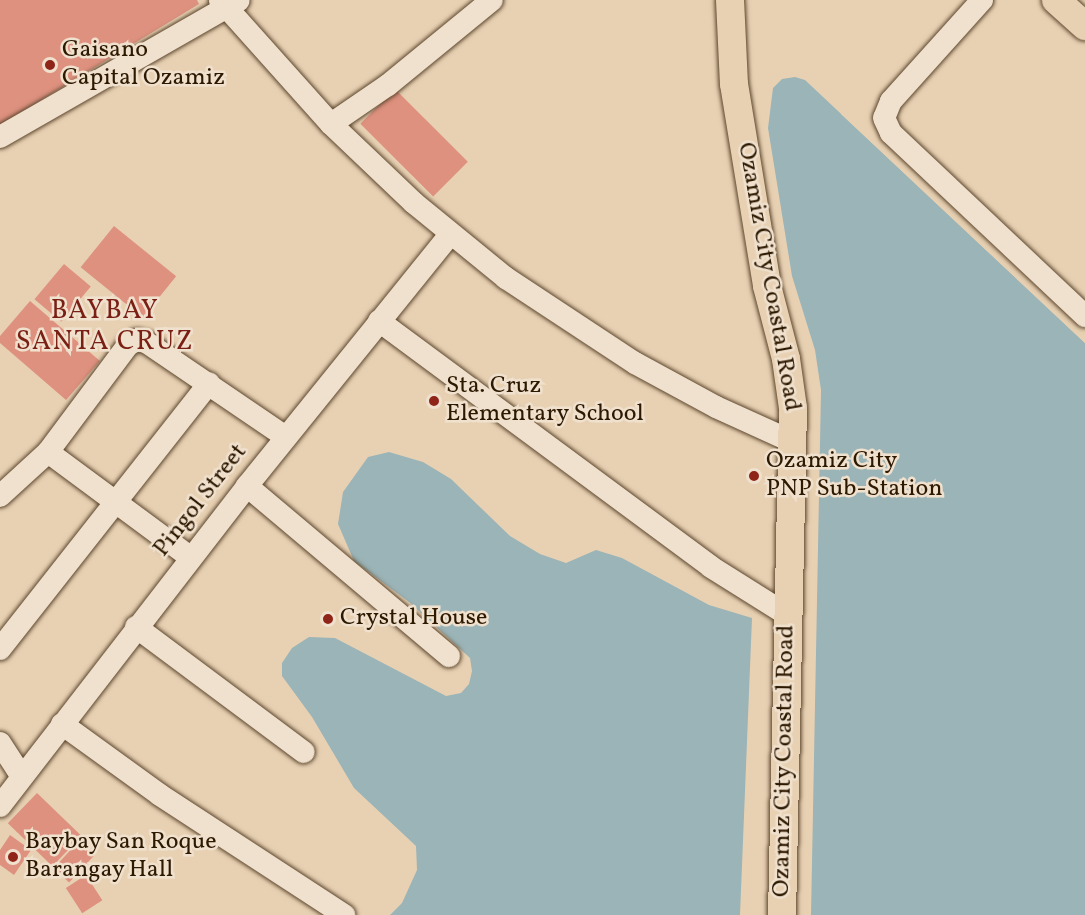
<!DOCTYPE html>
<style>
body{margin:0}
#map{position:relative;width:1085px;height:915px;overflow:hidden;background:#e8d1b3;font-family:Vollkorn,serif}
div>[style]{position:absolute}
.water>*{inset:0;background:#9bb4b7}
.pier>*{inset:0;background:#e8d1b3}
.building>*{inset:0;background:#de917f;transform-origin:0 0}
.roads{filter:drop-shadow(0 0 2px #5c462d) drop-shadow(0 0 2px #5c462d)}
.minor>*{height:22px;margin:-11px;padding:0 11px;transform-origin:11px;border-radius:11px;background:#f0e1ce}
.major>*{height:28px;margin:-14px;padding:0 14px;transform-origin:14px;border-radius:14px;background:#e8d1b3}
.dots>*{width:16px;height:16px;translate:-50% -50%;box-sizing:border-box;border:3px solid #f0e1ce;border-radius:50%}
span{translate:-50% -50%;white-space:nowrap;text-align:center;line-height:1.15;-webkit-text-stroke:5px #f0e1ce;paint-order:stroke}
.poi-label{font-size:24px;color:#2d1800}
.left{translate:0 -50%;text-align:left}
.street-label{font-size:24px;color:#2d1800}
.quarter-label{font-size:27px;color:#7a1f14;letter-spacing:1.5px}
</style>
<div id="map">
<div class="water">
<div style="clip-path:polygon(795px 77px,805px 80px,1085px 343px,1085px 915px,811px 915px,821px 390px,815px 350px,792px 276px,768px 128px,773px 88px,782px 79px)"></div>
<div style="clip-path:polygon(389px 452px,423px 462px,451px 479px,510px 536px,540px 554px,566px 563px,596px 550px,622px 558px,709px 605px,752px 618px,740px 915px,390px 915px,402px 903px,417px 870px,416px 846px,354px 788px,312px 717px,282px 676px,282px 663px,292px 648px,309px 637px,335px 638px,446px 696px,461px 693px,469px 684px,472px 671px,470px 658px,409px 602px,354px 561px,338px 524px,343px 492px,368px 457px)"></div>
</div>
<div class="pier">
<div style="clip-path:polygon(844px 112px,1085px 339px,1085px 343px,841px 114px)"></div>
</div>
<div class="building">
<div style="clip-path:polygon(0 0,197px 0,199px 4px,0 125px)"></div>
<div style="left:395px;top:89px;width:103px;height:49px;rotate:45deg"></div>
<div style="left:114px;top:226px;width:80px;height:53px;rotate:39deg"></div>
<div style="left:64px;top:264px;width:35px;height:46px;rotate:40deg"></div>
<div style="clip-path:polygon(30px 301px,100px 361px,66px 400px,0 343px,0 336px)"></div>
<div style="left:37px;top:793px;width:62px;height:42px;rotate:44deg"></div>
<div style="clip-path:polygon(10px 835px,31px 850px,14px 875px,0 865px,0 850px)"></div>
<div style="left:79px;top:841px;width:21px;height:37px;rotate:43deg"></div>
<div style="left:86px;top:875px;width:30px;height:24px;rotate:57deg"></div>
</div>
<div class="roads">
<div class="minor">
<div style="left:220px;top:0;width:166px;rotate:48.2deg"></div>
<div style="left:331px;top:124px;width:115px;rotate:43.6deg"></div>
<div style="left:414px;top:203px;width:119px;rotate:39.2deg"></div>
<div style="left:506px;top:278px;width:154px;rotate:33.4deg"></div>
<div style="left:635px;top:363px;width:92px;rotate:28.5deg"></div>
<div style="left:716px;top:407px;width:85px;rotate:24.4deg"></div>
<div style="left:982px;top:0;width:136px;rotate:132deg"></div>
<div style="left:891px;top:101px;width:18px;rotate:112deg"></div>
<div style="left:884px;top:118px;width:17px;rotate:65deg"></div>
<div style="left:891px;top:133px;width:267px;rotate:43.3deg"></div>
<div style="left:331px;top:124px;width:69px;rotate:-34.4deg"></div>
<div style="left:388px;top:85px;width:134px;rotate:-39.3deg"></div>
<div style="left:0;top:137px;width:275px;rotate:-29.8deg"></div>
<div style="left:379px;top:321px;width:413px;rotate:36.5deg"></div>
<div style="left:711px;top:567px;width:92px;rotate:32.1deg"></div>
<div style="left:48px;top:452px;width:178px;rotate:36.5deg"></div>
<div style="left:247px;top:486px;width:264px;rotate:40.1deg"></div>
<div style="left:0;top:496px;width:65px;rotate:-42.5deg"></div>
<div style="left:48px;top:452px;width:134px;rotate:-53.2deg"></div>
<div style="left:128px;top:345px;width:10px;rotate:-29deg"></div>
<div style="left:137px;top:340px;width:9px;rotate:13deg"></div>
<div style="left:146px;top:342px;width:169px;rotate:34.2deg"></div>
<div style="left:136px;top:627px;width:209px;rotate:36.7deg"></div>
<div style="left:0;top:649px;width:338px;rotate:-51.8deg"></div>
<div style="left:62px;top:724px;width:121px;rotate:35.9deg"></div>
<div style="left:160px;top:795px;width:220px;rotate:33.1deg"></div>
<div style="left:0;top:743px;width:40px;rotate:57.1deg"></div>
<div style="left:0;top:806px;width:404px;rotate:-52.3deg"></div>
<div style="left:247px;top:486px;width:324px;rotate:-51.1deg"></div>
</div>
<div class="major">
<div style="left:730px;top:0;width:84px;rotate:87.3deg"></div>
<div style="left:734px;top:84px;width:205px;rotate:80.7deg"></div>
<div style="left:767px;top:286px;width:75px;rotate:75.4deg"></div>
<div style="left:786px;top:359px;width:49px;rotate:81.9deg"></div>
<div style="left:793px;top:408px;width:507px;rotate:91.24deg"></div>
<div style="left:1056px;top:0;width:39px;rotate:42deg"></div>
</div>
</div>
<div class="dots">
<div style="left:50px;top:65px;background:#8f2418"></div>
<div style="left:434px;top:401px;background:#8f2418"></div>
<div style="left:754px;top:476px;background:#8f2418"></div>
<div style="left:328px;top:619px;background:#8f2418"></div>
<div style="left:13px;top:857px;background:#8f2418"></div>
</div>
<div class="poi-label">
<span class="left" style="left:62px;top:65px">Gaisano<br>Capital Ozamiz</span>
<span class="left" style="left:446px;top:401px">Sta. Cruz<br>Elementary School</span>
<span class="left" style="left:766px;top:476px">Ozamiz City<br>PNP Sub-Station</span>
<span class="left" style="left:340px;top:619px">Crystal House</span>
<span class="left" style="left:25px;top:857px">Baybay San Roque<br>Barangay Hall</span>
</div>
<div class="street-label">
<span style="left:768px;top:277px;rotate:80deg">Ozamiz City Coastal Road</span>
<span style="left:201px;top:501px;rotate:-52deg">Pingol Street</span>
<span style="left:785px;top:761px;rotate:-89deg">Ozamiz City Coastal Road</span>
</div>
<div class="quarter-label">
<span style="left:105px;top:327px">BAYBAY<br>SANTA CRUZ</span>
</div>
</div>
